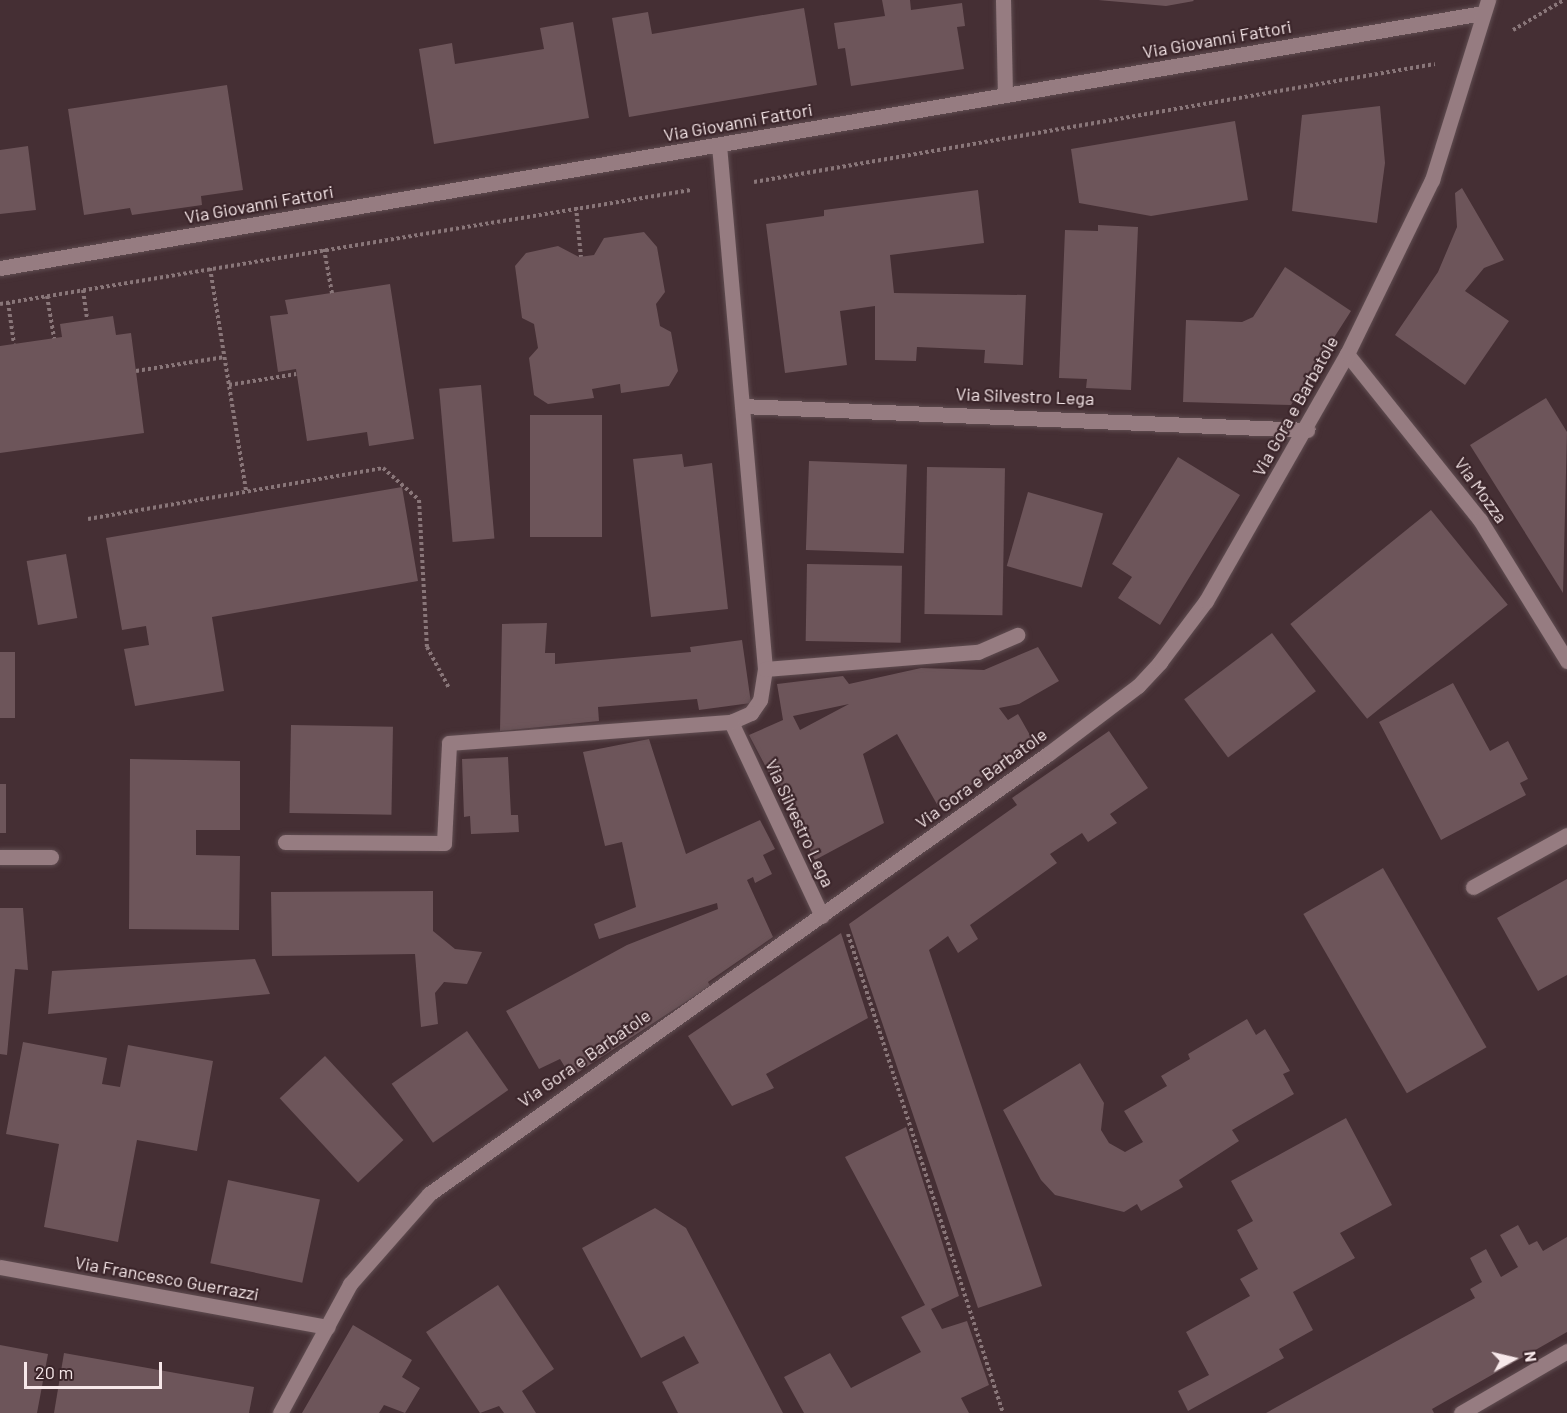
<!DOCTYPE html>
<style>
body{margin:0}
#map{position:relative;width:1567px;height:1413px;overflow:hidden;background:#452f34;font-family:Barlow,sans-serif}
div>[style]{position:absolute}
.building>*{inset:0;background:#6d555a;transform-origin:0 0}
.path>*{height:4px;margin-top:-2px;transform-origin:0;background:repeating-linear-gradient(90deg,#897679 0 3px,transparent 0 6px)}
.roads{filter:drop-shadow(0 0 2px #604d51) drop-shadow(0 0 2px #604d51)}
.minor>*{height:15px;margin:-7.5px;padding:0 7.5px;transform-origin:7.5px;border-radius:7.5px;background:#967c81}
span{translate:-50% -50%;white-space:nowrap;text-align:center;line-height:1.15;-webkit-text-stroke:4.5px #3b252a;paint-order:stroke}
.street-label{font-size:18px;color:#f7e8ea}
.north{position:absolute;left:1483px;top:1329px;width:60px;height:60px;-webkit-text-stroke:4px #3b252a;paint-order:stroke;rotate:82deg;font-size:16px;font-weight:700;line-height:24px;text-align:center;color:#f7e8ea}
.north::after{content:'';display:block;margin:auto;width:21px;height:27px;background:#f7e8ea;clip-path:polygon(50% 0,100% 100%,50% 72%,0 100%)}
.scale{position:absolute;left:24px;top:1362px;width:138px;height:27px;box-sizing:border-box;border:3px solid #f7e8ea;border-top:0;padding-left:8px;font-size:18px;line-height:21px;white-space:nowrap;color:#f7e8ea;-webkit-text-stroke:4px #3b252a;paint-order:stroke}
</style>
<div id="map">
<div class="building">
<div style="clip-path:polygon(882px 0,910px 0,911px 10px,962px 3px,965px 26px,957px 27px,964px 69px,851px 86px,845px 48px,838px 49px,834px 23px,885px 16px)"></div>
<div style="clip-path:polygon(1098px 0,1193px 0,1194px 1px,1166px 6px)"></div>
<div style="clip-path:polygon(804px 8px,817px 85px,629px 117px,612px 18px,648px 12px,652px 34px)"></div>
<div style="clip-path:polygon(573px 22px,589px 118px,434px 144px,419px 49px,452px 43px,455px 64px,544px 49px,540px 28px)"></div>
<div style="clip-path:polygon(227px 85px,243px 190px,201px 196px,202px 205px,132px 215px,130px 208px,84px 215px,68px 109px)"></div>
<div style="clip-path:polygon(1380px 106px,1385px 163px,1377px 223px,1292px 211px,1302px 115px)"></div>
<div style="clip-path:polygon(1235px 121px,1248px 200px,1151px 216px,1079px 203px,1071px 149px)"></div>
<div style="clip-path:polygon(28px 146px,36px 210px,0 214px,0 150px)"></div>
<div style="clip-path:polygon(1462px 188px,1504px 260px,1484px 268px,1465px 291px,1509px 321px,1465px 385px,1395px 335px,1438px 272px,1457px 227px,1455px 193px)"></div>
<div style="clip-path:polygon(978px 190px,984px 243px,890px 255px,894px 293px,1026px 295px,1023px 365px,984px 363px,985px 350px,917px 347px,916px 361px,875px 360px,875px 306px,840px 311px,847px 365px,785px 373px,766px 224px,824px 216px,824px 210px)"></div>
<div style="clip-path:polygon(1098px 225px,1138px 227px,1131px 390px,1086px 388px,1087px 379px,1059px 378px,1065px 230px,1098px 231px)"></div>
<div style="clip-path:polygon(644px 232px,657px 247px,665px 292px,656px 304px,660px 326px,671px 332px,678px 371px,669px 386px,621px 393px,620px 384px,592px 389px,594px 398px,548px 404px,534px 395px,529px 358px,538px 348px,534px 324px,522px 318px,515px 266px,526px 253px,558px 246px,579px 257px,594px 255px,604px 238px)"></div>
<div style="clip-path:polygon(1285px 267px,1351px 311px,1291px 405px,1183px 402px,1186px 320px,1242px 322px,1253px 317px)"></div>
<div style="clip-path:polygon(390px 284px,414px 439px,369px 446px,367px 432px,307px 441px,296px 369px,278px 372px,270px 316px,288px 314px,285px 300px)"></div>
<div style="clip-path:polygon(113px 316px,116px 335px,131px 333px,144px 433px,0 453px,0 346px,62px 337px,60px 324px)"></div>
<div style="left:481px;top:385px;width:154px;height:42px;rotate:85deg"></div>
<div style="clip-path:polygon(1546px 398px,1567px 432px,1563px 593px,1470px 445px)"></div>
<div style="left:530px;top:415px;width:72px;height:122px"></div>
<div style="clip-path:polygon(682px 454px,684px 467px,712px 463px,728px 609px,651px 617px,633px 459px)"></div>
<div style="clip-path:polygon(1178px 457px,1240px 495px,1160px 625px,1118px 598px,1132px 577px,1112px 564px)"></div>
<div style="left:809px;top:461px;width:98px;height:89px;rotate:2deg"></div>
<div style="left:927px;top:467px;width:78px;height:147px;rotate:1deg"></div>
<div style="clip-path:polygon(402px 487px,418px 581px,212px 617px,224px 691px,135px 706px,124px 649px,149px 645px,146px 626px,122px 630px,106px 538px)"></div>
<div style="left:1028px;top:492px;width:78px;height:77px;rotate:16deg"></div>
<div style="left:1431px;top:510px;width:122px;height:181px;rotate:51deg"></div>
<div style="left:66px;top:554px;width:65px;height:40px;rotate:80deg"></div>
<div style="left:807px;top:564px;width:95px;height:77px;rotate:1deg"></div>
<div style="clip-path:polygon(547px 623px,545px 653px,555px 653px,555px 664px,691px 652px,690px 647px,742px 640px,751px 703px,699px 710px,697px 699px,598px 707px,599px 721px,500px 731px,502px 624px)"></div>
<div style="left:1272px;top:633px;width:73px;height:110px;rotate:53deg"></div>
<div style="clip-path:polygon(evenodd,1038px 647px,1059px 681px,1019px 704px,999px 708px,1008px 720px,1018px 714px,1035px 744px,938px 806px,897px 734px,863px 754px,884px 823px,815px 860px,749px 735px,783px 720px,777px 684px,843px 676px,849px 684px,921px 668px,984px 670px,1038px 647px,849px 704px,800px 730px,793px 716px,849px 704px)"></div>
<div style="left:15px;top:652px;width:66px;height:15px;rotate:90deg"></div>
<div style="clip-path:polygon(1453px 683px,1490px 751px,1508px 741px,1528px 779px,1520px 783px,1526px 795px,1441px 840px,1379px 722px)"></div>
<div style="left:291px;top:725px;width:102px;height:88px;rotate:1deg"></div>
<div style="clip-path:polygon(1109px 731px,1148px 788px,1110px 814px,1117px 823px,1088px 842px,1082px 833px,1050px 854px,1057px 863px,970px 925px,978px 939px,958px 953px,948px 936px,929px 950px,1042px 1286px,978px 1308px,849px 924px,1017px 805px,1012px 798px)"></div>
<div style="clip-path:polygon(649px 739px,686px 854px,760px 820px,775px 849px,763px 855px,772px 874px,755px 883px,753px 877px,747px 880px,773px 937px,708px 982px,710px 986px,571px 1077px,560px 1059px,539px 1069px,506px 1011px,627px 945px,718px 909px,717px 903px,599px 939px,594px 924px,636px 907px,622px 842px,605px 846px,583px 752px)"></div>
<div style="clip-path:polygon(508px 757px,511px 815px,518px 815px,519px 832px,471px 834px,470px 816px,464px 817px,462px 759px)"></div>
<div style="clip-path:polygon(130px 759px,240px 761px,240px 830px,196px 830px,196px 855px,240px 856px,239px 930px,129px 929px)"></div>
<div style="left:0;top:784px;width:6px;height:49px"></div>
<div style="left:1383px;top:868px;width:207px;height:92px;rotate:60deg"></div>
<div style="clip-path:polygon(1567px 879px,1567px 975px,1538px 991px,1497px 918px)"></div>
<div style="clip-path:polygon(433px 891px,433px 931px,455px 949px,482px 952px,467px 984px,444px 982px,435px 993px,438px 1024px,421px 1027px,415px 954px,272px 956px,271px 892px)"></div>
<div style="clip-path:polygon(0 908px,23px 908px,28px 970px,15px 969px,7px 1055px,0 1054px)"></div>
<div style="clip-path:polygon(841px 933px,868px 1018px,766px 1074px,774px 1088px,732px 1106px,688px 1036px)"></div>
<div style="clip-path:polygon(255px 959px,270px 994px,48px 1014px,52px 971px)"></div>
<div style="clip-path:polygon(1247px 1019px,1256px 1035px,1265px 1029px,1290px 1071px,1283px 1074px,1294px 1094px,1232px 1130px,1239px 1141px,1179px 1180px,1183px 1187px,1141px 1211px,1137px 1204px,1124px 1212px,1055px 1195px,1041px 1180px,1003px 1110px,1080px 1063px,1104px 1103px,1101px 1130px,1109px 1143px,1125px 1152px,1143px 1142px,1124px 1111px,1167px 1086px,1161px 1076px,1190px 1059px,1188px 1054px)"></div>
<div style="left:467px;top:1031px;width:72px;height:92px;rotate:55deg"></div>
<div style="clip-path:polygon(23px 1042px,107px 1058px,102px 1084px,120px 1087px,128px 1045px,213px 1061px,197px 1151px,137px 1140px,118px 1242px,44px 1227px,59px 1144px,6px 1134px)"></div>
<div style="left:325px;top:1056px;width:115px;height:62px;rotate:47deg"></div>
<div style="clip-path:polygon(1346px 1118px,1392px 1205px,1340px 1233px,1355px 1258px,1293px 1292px,1313px 1330px,1279px 1349px,1284px 1358px,1188px 1411px,1178px 1391px,1209px 1375px,1186px 1332px,1250px 1296px,1240px 1279px,1258px 1269px,1237px 1230px,1253px 1221px,1231px 1181px)"></div>
<div style="clip-path:polygon(906px 1127px,959px 1296px,931px 1309px,942px 1329px,967px 1321px,989px 1385px,961px 1398px,969px 1413px,804px 1413px,784px 1377px,830px 1353px,851px 1388px,921px 1352px,901px 1317px,925px 1305px,845px 1157px)"></div>
<div style="left:228px;top:1180px;width:94px;height:85px;rotate:12deg"></div>
<div style="clip-path:polygon(655px 1208px,686px 1228px,783px 1413px,678px 1413px,662px 1382px,699px 1363px,684px 1336px,641px 1358px,582px 1248px)"></div>
<div style="clip-path:polygon(1518px 1225px,1529px 1245px,1537px 1241px,1543px 1251px,1567px 1237px,1567px 1332px,1432px 1409px,1434px 1413px,1266px 1413px,1475px 1298px,1470px 1289px,1482px 1282px,1470px 1258px,1486px 1249px,1501px 1277px,1518px 1267px,1500px 1235px)"></div>
<div style="clip-path:polygon(498px 1285px,554px 1369px,522px 1391px,536px 1413px,504px 1413px,499px 1406px,480px 1413px,426px 1332px)"></div>
<div style="clip-path:polygon(353px 1325px,412px 1360px,402px 1377px,420px 1388px,405px 1413px,384px 1405px,379px 1413px,302px 1413px)"></div>
<div style="clip-path:polygon(0 1345px,48px 1354px,37px 1413px,0 1413px)"></div>
<div style="clip-path:polygon(64px 1353px,254px 1387px,249px 1413px,54px 1413px)"></div>
</div>
<div class="path">
<div style="left:1513px;top:30px;width:59px;rotate:-30.5deg"></div>
<div style="left:754px;top:182px;width:691px;rotate:-9.83deg"></div>
<div style="left:576px;top:207px;width:50px;rotate:84.3deg"></div>
<div style="left:324px;top:249px;width:45px;rotate:79.7deg"></div>
<div style="left:210px;top:268px;width:226px;rotate:80.8deg"></div>
<div style="left:83px;top:290px;width:30px;rotate:82deg"></div>
<div style="left:47px;top:296px;width:43px;rotate:80.5deg"></div>
<div style="left:8px;top:302px;width:42px;rotate:81.9deg"></div>
<div style="left:0;top:304px;width:700px;rotate:-9.37deg"></div>
<div style="left:136px;top:371px;width:90px;rotate:-8.9deg"></div>
<div style="left:229px;top:385px;width:68px;rotate:-9.3deg"></div>
<div style="left:88px;top:519px;width:299px;rotate:-9.8deg"></div>
<div style="left:383px;top:468px;width:48px;rotate:41.6deg"></div>
<div style="left:419px;top:500px;width:147px;rotate:86.9deg"></div>
<div style="left:427px;top:647px;width:47px;rotate:61.8deg"></div>
<div style="left:848px;top:934px;width:503px;rotate:72.07deg"></div>
</div>
<div class="roads">
<div class="minor">
<div style="left:1003px;top:0;width:95px;rotate:88.8deg"></div>
<div style="left:719px;top:145px;width:526px;rotate:84.98deg"></div>
<div style="left:765px;top:669px;width:31px;rotate:99deg"></div>
<div style="left:760px;top:700px;width:16px;rotate:125deg"></div>
<div style="left:751px;top:713px;width:22px;rotate:156deg"></div>
<div style="left:731px;top:722px;width:214px;rotate:64.9deg"></div>
<div style="left:0;top:268px;width:1504px;rotate:-9.76deg"></div>
<div style="left:1347px;top:354px;width:213px;rotate:51.3deg"></div>
<div style="left:1480px;top:520px;width:166px;rotate:58.3deg"></div>
<div style="left:742px;top:406px;width:566px;rotate:2.43deg"></div>
<div style="left:765px;top:669px;width:214px;rotate:-4.6deg"></div>
<div style="left:978px;top:652px;width:43px;rotate:-23.6deg"></div>
<div style="left:285px;top:842px;width:159px;rotate:0.4deg"></div>
<div style="left:444px;top:843px;width:100px;rotate:-87.1deg"></div>
<div style="left:449px;top:743px;width:283px;rotate:-4.3deg"></div>
<div style="left:0;top:857px;width:51px"></div>
<div style="left:1473px;top:887px;width:107px;rotate:-29deg"></div>
<div style="left:0;top:1267px;width:333px;rotate:10.4deg"></div>
<div style="left:280px;top:1413px;width:147px;rotate:-61.5deg"></div>
<div style="left:350px;top:1284px;width:120px;rotate:-48.7deg"></div>
<div style="left:429px;top:1194px;width:759px;rotate:-35.41deg"></div>
<div style="left:1048px;top:754px;width:113px;rotate:-37.1deg"></div>
<div style="left:1138px;top:686px;width:33px;rotate:-47deg"></div>
<div style="left:1160px;top:662px;width:76px;rotate:-53deg"></div>
<div style="left:1206px;top:601px;width:284px;rotate:-60.3deg"></div>
<div style="left:1347px;top:354px;width:194px;rotate:-64deg"></div>
<div style="left:1432px;top:180px;width:189px;rotate:-72.7deg"></div>
<div style="left:1461px;top:1413px;width:123px;rotate:-30.3deg"></div>
</div>
</div>
<div class="street-label">
<span style="left:1217px;top:39px;rotate:-10deg">Via Giovanni Fattori</span>
<span style="left:738px;top:122px;rotate:-10deg">Via Giovanni Fattori</span>
<span style="left:259px;top:204px;rotate:-10deg">Via Giovanni Fattori</span>
<span style="left:1025px;top:396px;rotate:2deg">Via Silvestro Lega</span>
<span style="left:1295px;top:406px;rotate:-61deg">Via Gora e Barbatole</span>
<span style="left:1481px;top:490px;rotate:54deg">Via Mozza</span>
<span style="left:981px;top:778px;rotate:-36deg">Via Gora e Barbatole</span>
<span style="left:800px;top:823px;rotate:65deg">Via Silvestro Lega</span>
<span style="left:584px;top:1058px;rotate:-35deg">Via Gora e Barbatole</span>
<span style="left:167px;top:1278px;rotate:10deg">Via Francesco Guerrazzi</span>
</div>
<div class="north">N</div>
<div class="scale">20 m</div>
</div>
